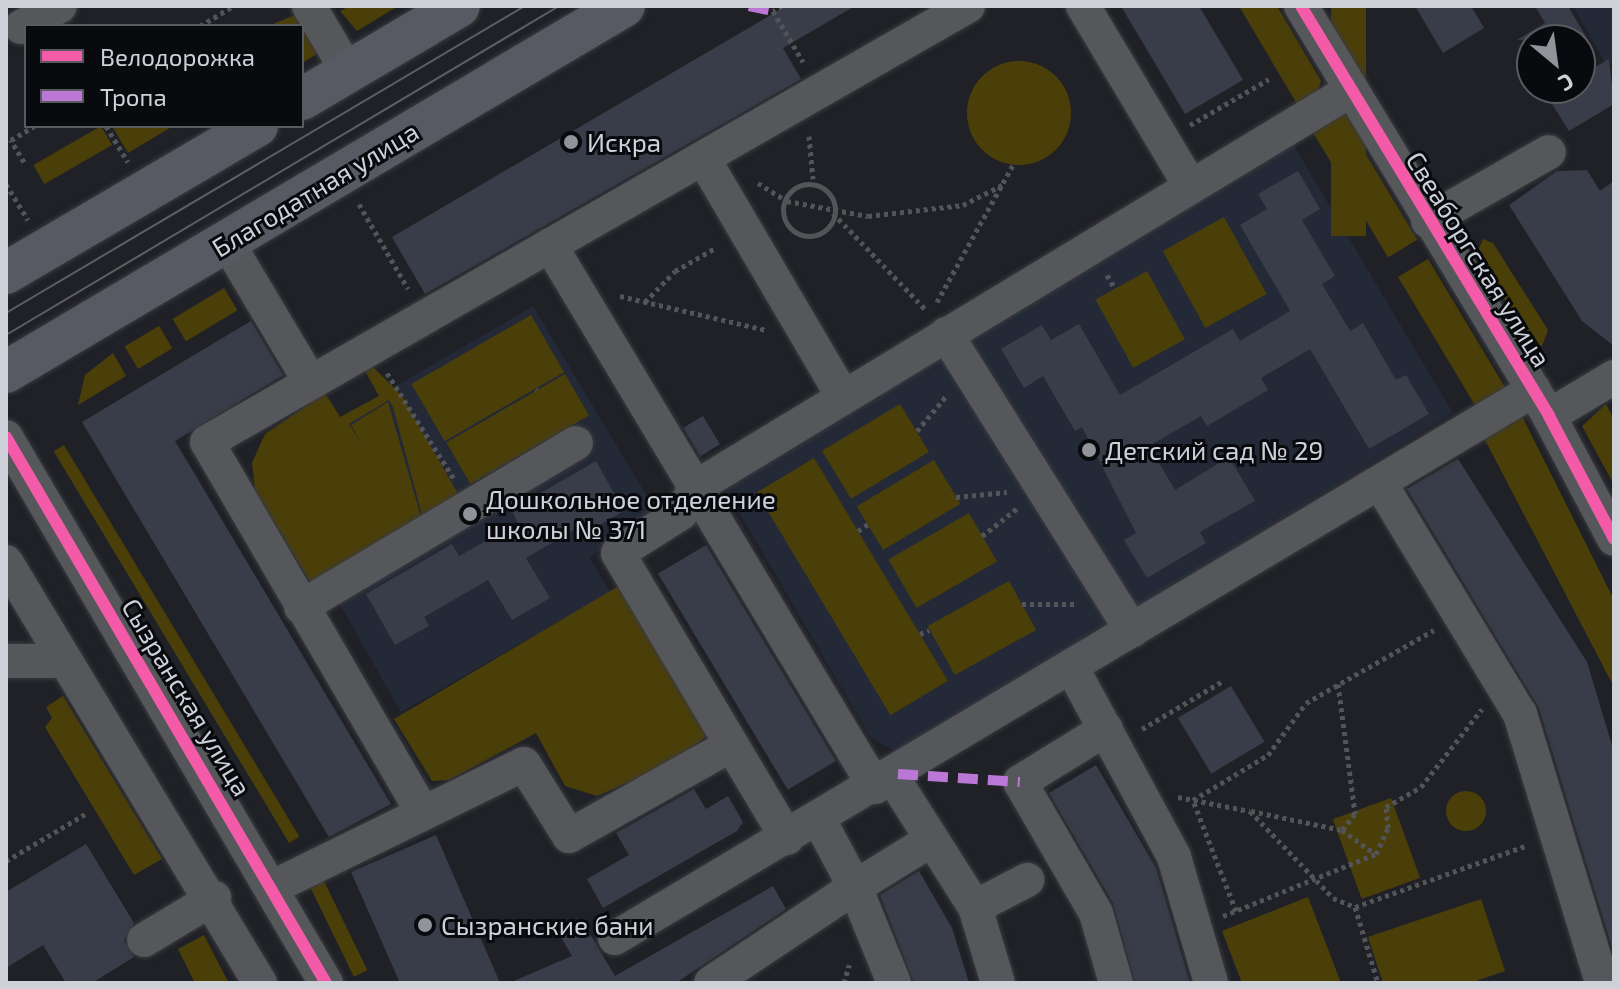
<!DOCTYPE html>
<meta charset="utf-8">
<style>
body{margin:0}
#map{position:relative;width:1620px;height:989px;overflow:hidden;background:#202126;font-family:"Exo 2",sans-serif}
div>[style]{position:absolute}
.built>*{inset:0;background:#232936}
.green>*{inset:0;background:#4b3f09;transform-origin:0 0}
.round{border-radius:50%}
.building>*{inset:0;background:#393d49;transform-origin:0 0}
.path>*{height:5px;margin-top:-2.5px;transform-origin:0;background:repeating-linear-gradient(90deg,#525458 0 4px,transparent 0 8px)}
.path>.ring{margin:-2.5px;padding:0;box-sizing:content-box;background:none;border:5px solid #525458;border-radius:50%}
.roads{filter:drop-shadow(0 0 2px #393b3f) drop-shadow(0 0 2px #393b3f)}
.minor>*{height:34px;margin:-17px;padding:0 17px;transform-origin:17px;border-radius:17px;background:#55575b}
.major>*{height:42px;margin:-21px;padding:0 21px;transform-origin:21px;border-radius:21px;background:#575a62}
.tram>*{height:2px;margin:-1px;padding:0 1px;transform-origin:1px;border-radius:1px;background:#5d5f62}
.quiet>*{height:10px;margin-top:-5px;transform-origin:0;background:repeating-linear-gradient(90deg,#ba77d6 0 20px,transparent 0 30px)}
.cycleway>*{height:12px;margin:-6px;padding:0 6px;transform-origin:6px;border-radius:6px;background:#f35aa7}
.dots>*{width:22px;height:22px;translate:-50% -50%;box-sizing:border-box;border:4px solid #080a0e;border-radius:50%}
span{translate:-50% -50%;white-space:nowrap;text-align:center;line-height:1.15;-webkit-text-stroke:6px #080a0e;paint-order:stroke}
.poi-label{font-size:26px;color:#ced1d8}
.left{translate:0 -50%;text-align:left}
.street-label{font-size:26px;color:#ced1d8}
.frame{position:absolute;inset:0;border:8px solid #ced1d8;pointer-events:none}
.legend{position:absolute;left:24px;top:24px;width:280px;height:104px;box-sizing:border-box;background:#080a0e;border:2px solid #575a5f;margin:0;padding:10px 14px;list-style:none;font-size:24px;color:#ced1d8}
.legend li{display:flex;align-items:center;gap:16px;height:40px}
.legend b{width:40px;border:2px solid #575a5f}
.north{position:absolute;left:1516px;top:24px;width:80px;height:80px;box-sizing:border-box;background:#080a0e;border:2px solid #575a5f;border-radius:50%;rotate:151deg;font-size:22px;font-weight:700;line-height:32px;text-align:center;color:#ced1d8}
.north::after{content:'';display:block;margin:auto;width:28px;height:36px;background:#91939a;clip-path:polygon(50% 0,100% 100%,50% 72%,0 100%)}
</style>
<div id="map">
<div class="built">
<div style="clip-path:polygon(1573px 6px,1614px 6px,1614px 61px,1607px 66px)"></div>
<div style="clip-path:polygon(1291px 141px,1453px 413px,901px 754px,871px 738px,724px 487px)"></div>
<div style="clip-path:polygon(533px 306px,653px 506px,647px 522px,589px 557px,610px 592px,401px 712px,261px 465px)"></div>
</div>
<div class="green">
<div style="clip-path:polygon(350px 6px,398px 6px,357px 31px,340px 11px)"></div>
<div style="clip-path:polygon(1239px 6px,1277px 6px,1321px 81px,1318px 91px,1297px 104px)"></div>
<div style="left:1331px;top:6px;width:35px;height:230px"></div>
<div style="clip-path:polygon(300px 13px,317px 54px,302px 63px,302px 26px,268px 26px)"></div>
<div class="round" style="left:967px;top:61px;width:104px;height:104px"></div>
<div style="left:1341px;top:113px;width:148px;height:34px;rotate:59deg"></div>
<div style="left:101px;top:126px;width:22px;height:78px;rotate:60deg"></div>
<div style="clip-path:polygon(112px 126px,173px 126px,128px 153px)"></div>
<div style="left:1224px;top:217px;width:88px;height:70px;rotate:61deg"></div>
<div style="clip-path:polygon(1483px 239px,1493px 243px,1548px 330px,1542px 346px,1530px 342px,1477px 253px)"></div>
<div style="left:1428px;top:259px;width:151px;height:35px;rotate:59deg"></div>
<div style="left:1147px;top:271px;width:78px;height:59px;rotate:61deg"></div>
<div style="left:224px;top:288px;width:26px;height:60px;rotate:59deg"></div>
<div style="left:531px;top:315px;width:66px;height:138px;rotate:60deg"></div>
<div style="left:159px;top:326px;width:26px;height:40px;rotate:59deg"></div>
<div style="clip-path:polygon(113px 353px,126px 376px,78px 405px,85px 375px)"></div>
<div style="clip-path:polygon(371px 365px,402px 396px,461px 499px,424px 522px,393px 407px,389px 400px,349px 424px,364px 448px,351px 425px,388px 402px,423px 524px,411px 521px,414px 528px,313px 587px,255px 490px,252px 463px,265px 434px,325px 393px,340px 417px,379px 396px,365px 371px)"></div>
<div style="left:565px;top:374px;width:48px;height:137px;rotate:60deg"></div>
<div style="left:900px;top:404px;width:56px;height:91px;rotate:59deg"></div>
<div style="clip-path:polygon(1606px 404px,1614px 419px,1614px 485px,1582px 426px)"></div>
<div style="clip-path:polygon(1521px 414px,1614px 600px,1614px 687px,1483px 436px)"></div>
<div style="left:64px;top:445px;width:457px;height:12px;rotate:59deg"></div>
<div style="left:814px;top:458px;width:260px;height:67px;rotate:59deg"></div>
<div style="left:934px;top:460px;width:51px;height:90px;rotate:59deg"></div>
<div style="left:969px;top:513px;width:56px;height:93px;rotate:60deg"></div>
<div style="left:1009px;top:581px;width:56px;height:93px;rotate:61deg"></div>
<div style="clip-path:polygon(622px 584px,711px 733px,669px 764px,597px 796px,565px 786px,536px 733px,449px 780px,432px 781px,394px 719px)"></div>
<div style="clip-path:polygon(63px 696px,162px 859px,134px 875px,45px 727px,52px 718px,46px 707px)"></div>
<div class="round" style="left:1446px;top:791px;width:40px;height:40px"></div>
<div style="left:1391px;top:798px;width:85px;height:62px;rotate:70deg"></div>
<div style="left:320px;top:873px;width:108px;height:15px;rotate:64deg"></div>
<div style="clip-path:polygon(1308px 897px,1341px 983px,1242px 983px,1222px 931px)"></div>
<div style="clip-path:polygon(1481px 899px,1505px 971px,1470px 983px,1383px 983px,1368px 937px)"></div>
<div style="clip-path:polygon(204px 935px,224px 974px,229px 983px,195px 983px,178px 949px)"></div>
</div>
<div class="building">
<div style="clip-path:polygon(786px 6px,855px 6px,783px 48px,801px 79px,425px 294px,392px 237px)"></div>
<div style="clip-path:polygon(1121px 6px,1199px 6px,1243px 80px,1185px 114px)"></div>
<div style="clip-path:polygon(1415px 6px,1471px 6px,1484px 28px,1443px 53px)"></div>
<div style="clip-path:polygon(1535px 6px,1568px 6px,1588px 40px,1517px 40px,1545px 23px)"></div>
<div style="clip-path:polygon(1609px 59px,1614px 104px,1569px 131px,1547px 96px,1580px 88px,1580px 76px)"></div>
<div style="clip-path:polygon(1587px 170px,1600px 191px,1614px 181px,1614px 346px,1582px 321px,1509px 205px,1557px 171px)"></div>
<div style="clip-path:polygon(1298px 171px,1320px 209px,1302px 220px,1335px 276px,1322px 284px,1350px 331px,1363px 323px,1396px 380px,1406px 375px,1429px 414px,1369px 449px,1310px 349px,1261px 378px,1268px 390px,1207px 426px,1201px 416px,1149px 446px,1175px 490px,1229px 457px,1255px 501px,1200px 532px,1206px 543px,1147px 578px,1124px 540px,1136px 533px,1082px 427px,1075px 431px,1043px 376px,1024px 388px,1001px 349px,1042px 325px,1051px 340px,1079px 324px,1120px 395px,1233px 329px,1240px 341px,1290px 311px,1240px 225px,1267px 209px,1258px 194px)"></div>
<div style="clip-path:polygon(251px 321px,283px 375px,175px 441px,391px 804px,329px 837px,82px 422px)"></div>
<div style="left:703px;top:416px;width:33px;height:23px;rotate:59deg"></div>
<div style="clip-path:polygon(1458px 459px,1587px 662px,1614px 752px,1614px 954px,1539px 708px,1407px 489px)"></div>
<div style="clip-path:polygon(596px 461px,624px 511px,596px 527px,591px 520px,526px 558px,550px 598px,512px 620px,488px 580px,424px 617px,429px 626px,395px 645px,366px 594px,452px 544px,459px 556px,518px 523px,511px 510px)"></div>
<div style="left:706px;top:545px;width:252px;height:56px;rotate:59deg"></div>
<div style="left:1231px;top:686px;width:65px;height:62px;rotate:59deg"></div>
<div style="clip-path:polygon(1096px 765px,1156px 868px,1190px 983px,1135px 983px,1113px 903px,1049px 793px)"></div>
<div style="clip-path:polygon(694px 789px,706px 809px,728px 796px,743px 822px,737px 831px,603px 908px,587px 879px,629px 855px,616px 833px)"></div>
<div style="clip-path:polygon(436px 835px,446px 858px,500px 983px,400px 983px,351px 872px)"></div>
<div style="clip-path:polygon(86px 844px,134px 923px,124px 941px,134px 957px,92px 983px,66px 983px,43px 945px,6px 968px,6px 892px)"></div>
<div style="clip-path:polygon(919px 871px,952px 928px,969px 983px,914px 983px,880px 895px)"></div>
<div style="clip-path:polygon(773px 886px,786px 909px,676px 983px,509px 983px,572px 956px,561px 937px,584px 924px,615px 976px)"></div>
</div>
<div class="path">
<div style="left:782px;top:6px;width:10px;rotate:151deg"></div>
<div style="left:773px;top:11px;width:59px;rotate:59.5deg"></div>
<div style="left:200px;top:26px;width:39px;rotate:-31deg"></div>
<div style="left:1190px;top:125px;width:91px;rotate:-30.2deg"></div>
<div style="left:106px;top:126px;width:42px;rotate:58.6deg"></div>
<div style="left:809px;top:136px;width:43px;rotate:84.7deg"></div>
<div style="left:24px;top:162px;width:26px;rotate:-121deg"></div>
<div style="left:11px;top:140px;width:27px;rotate:-31deg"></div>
<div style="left:758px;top:183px;width:34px;rotate:32deg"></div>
<div style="left:787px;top:201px;width:82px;rotate:10.5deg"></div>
<div style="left:868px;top:216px;width:96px;rotate:-6.6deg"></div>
<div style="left:963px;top:205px;width:44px;rotate:-27.1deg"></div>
<div class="ring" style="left:783px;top:184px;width:47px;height:47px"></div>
<div style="left:6px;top:184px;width:42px;rotate:58.6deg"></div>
<div style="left:359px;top:204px;width:98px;rotate:60deg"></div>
<div style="left:833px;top:213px;width:133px;rotate:46.2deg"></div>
<div style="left:1107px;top:275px;width:16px;rotate:60deg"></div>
<div style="left:620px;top:296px;width:150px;rotate:13.1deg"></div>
<div style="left:645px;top:302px;width:43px;rotate:-45.9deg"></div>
<div style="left:675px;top:271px;width:48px;rotate:-29.7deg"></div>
<div style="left:937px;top:302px;width:157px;rotate:-61deg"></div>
<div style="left:387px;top:373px;width:125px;rotate:57.7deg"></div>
<div style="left:536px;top:389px;width:1px;rotate:45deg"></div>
<div style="left:917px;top:431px;width:47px;rotate:-50.2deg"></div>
<div style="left:956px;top:497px;width:51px;rotate:-5.6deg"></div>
<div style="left:858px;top:531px;width:12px;rotate:-35deg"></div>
<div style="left:982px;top:536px;width:47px;rotate:-38.1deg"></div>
<div style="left:1022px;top:604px;width:55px"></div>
<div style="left:920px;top:634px;width:10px;rotate:-24deg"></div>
<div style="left:1338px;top:684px;width:131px;rotate:82.5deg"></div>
<div style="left:1355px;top:814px;width:21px;rotate:129deg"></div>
<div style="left:1142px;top:729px;width:94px;rotate:-30.7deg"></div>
<div style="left:1178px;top:797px;width:73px;rotate:11deg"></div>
<div style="left:1250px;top:811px;width:120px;rotate:46.3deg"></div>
<div style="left:1333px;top:898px;width:24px;rotate:22deg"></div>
<div style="left:1355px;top:907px;width:184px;rotate:-19.7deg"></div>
<div style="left:1251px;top:811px;width:93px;rotate:11.8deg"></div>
<div style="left:1342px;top:830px;width:41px;rotate:36deg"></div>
<div style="left:6px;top:861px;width:92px;rotate:-30.7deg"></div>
<div style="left:1355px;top:907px;width:79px;rotate:73.2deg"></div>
<div style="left:1236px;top:911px;width:119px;rotate:-111.2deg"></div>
<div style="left:1193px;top:800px;width:87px;rotate:-31deg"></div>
<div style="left:1268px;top:755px;width:64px;rotate:-53.8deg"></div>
<div style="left:1306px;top:703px;width:147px;rotate:-29.7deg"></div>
<div style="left:1223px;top:916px;width:165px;rotate:-22.1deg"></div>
<div style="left:1376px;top:854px;width:29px;rotate:-65deg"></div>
<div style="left:1388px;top:828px;width:21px;rotate:-95deg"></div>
<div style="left:1386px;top:807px;width:40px;rotate:-29.7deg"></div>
<div style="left:1421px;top:787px;width:99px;rotate:-52deg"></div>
<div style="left:46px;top:983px;width:11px"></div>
<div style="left:844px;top:983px;width:19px;rotate:-74deg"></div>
</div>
<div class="roads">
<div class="minor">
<div style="left:309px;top:6px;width:77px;rotate:59.4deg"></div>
<div style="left:1083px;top:6px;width:207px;rotate:59.2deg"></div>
<div style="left:1301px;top:6px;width:479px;rotate:58.8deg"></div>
<div style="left:1549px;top:416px;width:139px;rotate:62.1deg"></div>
<div style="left:21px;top:27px;width:44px;rotate:-28.3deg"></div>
<div style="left:703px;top:158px;width:277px;rotate:59.6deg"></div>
<div style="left:1428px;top:221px;width:139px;rotate:-29.7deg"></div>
<div style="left:227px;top:242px;width:162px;rotate:59.2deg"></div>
<div style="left:550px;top:245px;width:632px;rotate:59.05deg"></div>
<div style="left:946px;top:334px;width:350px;rotate:57.9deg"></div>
<div style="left:1549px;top:416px;width:76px;rotate:-31deg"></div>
<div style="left:6px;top:437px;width:633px;rotate:59.63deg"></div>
<div style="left:1380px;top:483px;width:270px;rotate:58.8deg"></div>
<div style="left:1520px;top:714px;width:281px;rotate:73deg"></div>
<div style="left:6px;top:562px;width:492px;rotate:58.9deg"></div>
<div style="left:301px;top:607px;width:320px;rotate:-30.8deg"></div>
<div style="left:6px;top:661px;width:59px"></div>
<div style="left:1072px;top:668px;width:215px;rotate:61.6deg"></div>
<div style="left:1174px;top:857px;width:131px;rotate:73.6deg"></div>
<div style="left:1106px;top:729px;width:101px;rotate:148.4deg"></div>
<div style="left:1020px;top:782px;width:151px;rotate:59.9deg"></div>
<div style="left:1096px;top:913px;width:73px;rotate:74.1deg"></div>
<div style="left:893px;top:778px;width:153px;rotate:57.6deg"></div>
<div style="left:975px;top:907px;width:79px;rotate:73.2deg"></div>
<div style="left:423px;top:813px;width:429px;rotate:-120.2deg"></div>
<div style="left:207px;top:442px;width:877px;rotate:-29.81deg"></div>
<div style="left:787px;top:838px;width:331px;rotate:-120.7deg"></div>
<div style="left:618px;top:553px;width:75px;rotate:-32.4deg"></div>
<div style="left:681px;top:513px;width:30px;rotate:-60deg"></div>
<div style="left:696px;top:487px;width:766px;rotate:-31.22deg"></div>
<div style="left:275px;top:886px;width:277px;rotate:-26.1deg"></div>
<div style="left:524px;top:764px;width:85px;rotate:58deg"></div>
<div style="left:569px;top:836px;width:186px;rotate:-29.3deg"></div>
<div style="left:975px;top:907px;width:59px;rotate:-27.4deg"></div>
<div style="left:615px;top:938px;width:1070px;rotate:-30.81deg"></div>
<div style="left:144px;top:940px;width:82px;rotate:-31deg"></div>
<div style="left:711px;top:983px;width:173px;rotate:-33.7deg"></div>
<div style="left:855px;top:887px;width:76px;rotate:-118.2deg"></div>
<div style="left:894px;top:983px;width:104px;rotate:-112.1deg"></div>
<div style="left:855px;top:887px;width:89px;rotate:-31.7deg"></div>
</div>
<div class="major">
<div style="left:302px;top:99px;width:182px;rotate:-30.6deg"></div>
<div style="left:6px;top:273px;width:291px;rotate:-30.4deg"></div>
<div style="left:6px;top:372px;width:718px;rotate:-30.64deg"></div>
</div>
</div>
<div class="tram">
<div style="left:6px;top:313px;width:603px;rotate:-30.61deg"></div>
<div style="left:6px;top:335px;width:643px;rotate:-30.75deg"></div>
</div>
<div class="quiet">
<div style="left:749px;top:6px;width:25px;rotate:12deg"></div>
<div style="left:898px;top:774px;width:122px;rotate:3.8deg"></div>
</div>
<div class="cycleway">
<div style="left:1301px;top:6px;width:479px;rotate:58.8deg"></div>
<div style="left:1549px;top:416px;width:139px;rotate:62.1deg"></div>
<div style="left:6px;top:437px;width:633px;rotate:59.63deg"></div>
</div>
<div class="dots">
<div style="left:571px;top:142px;background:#91939a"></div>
<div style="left:1089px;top:450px;background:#91939a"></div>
<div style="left:470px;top:514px;background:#91939a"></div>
<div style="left:425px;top:925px;background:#91939a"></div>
</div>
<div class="poi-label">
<span class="left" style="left:587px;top:142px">Искра</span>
<span class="left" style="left:1105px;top:450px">Детский сад № 29</span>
<span class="left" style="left:486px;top:514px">Дошкольное отделение<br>школы № 371</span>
<span class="left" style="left:441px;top:925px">Сызранские бани</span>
</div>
<div class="street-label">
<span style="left:315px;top:189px;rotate:-31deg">Благодатная улица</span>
<span style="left:1479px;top:259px;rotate:58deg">Свеаборгская улица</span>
<span style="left:187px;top:697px;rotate:59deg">Сызранская улица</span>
</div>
<div class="frame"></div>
<ul class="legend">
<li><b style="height:10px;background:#f35aa7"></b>Велодорожка</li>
<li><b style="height:10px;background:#ba77d6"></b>Тропа</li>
</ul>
<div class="north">С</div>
</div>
